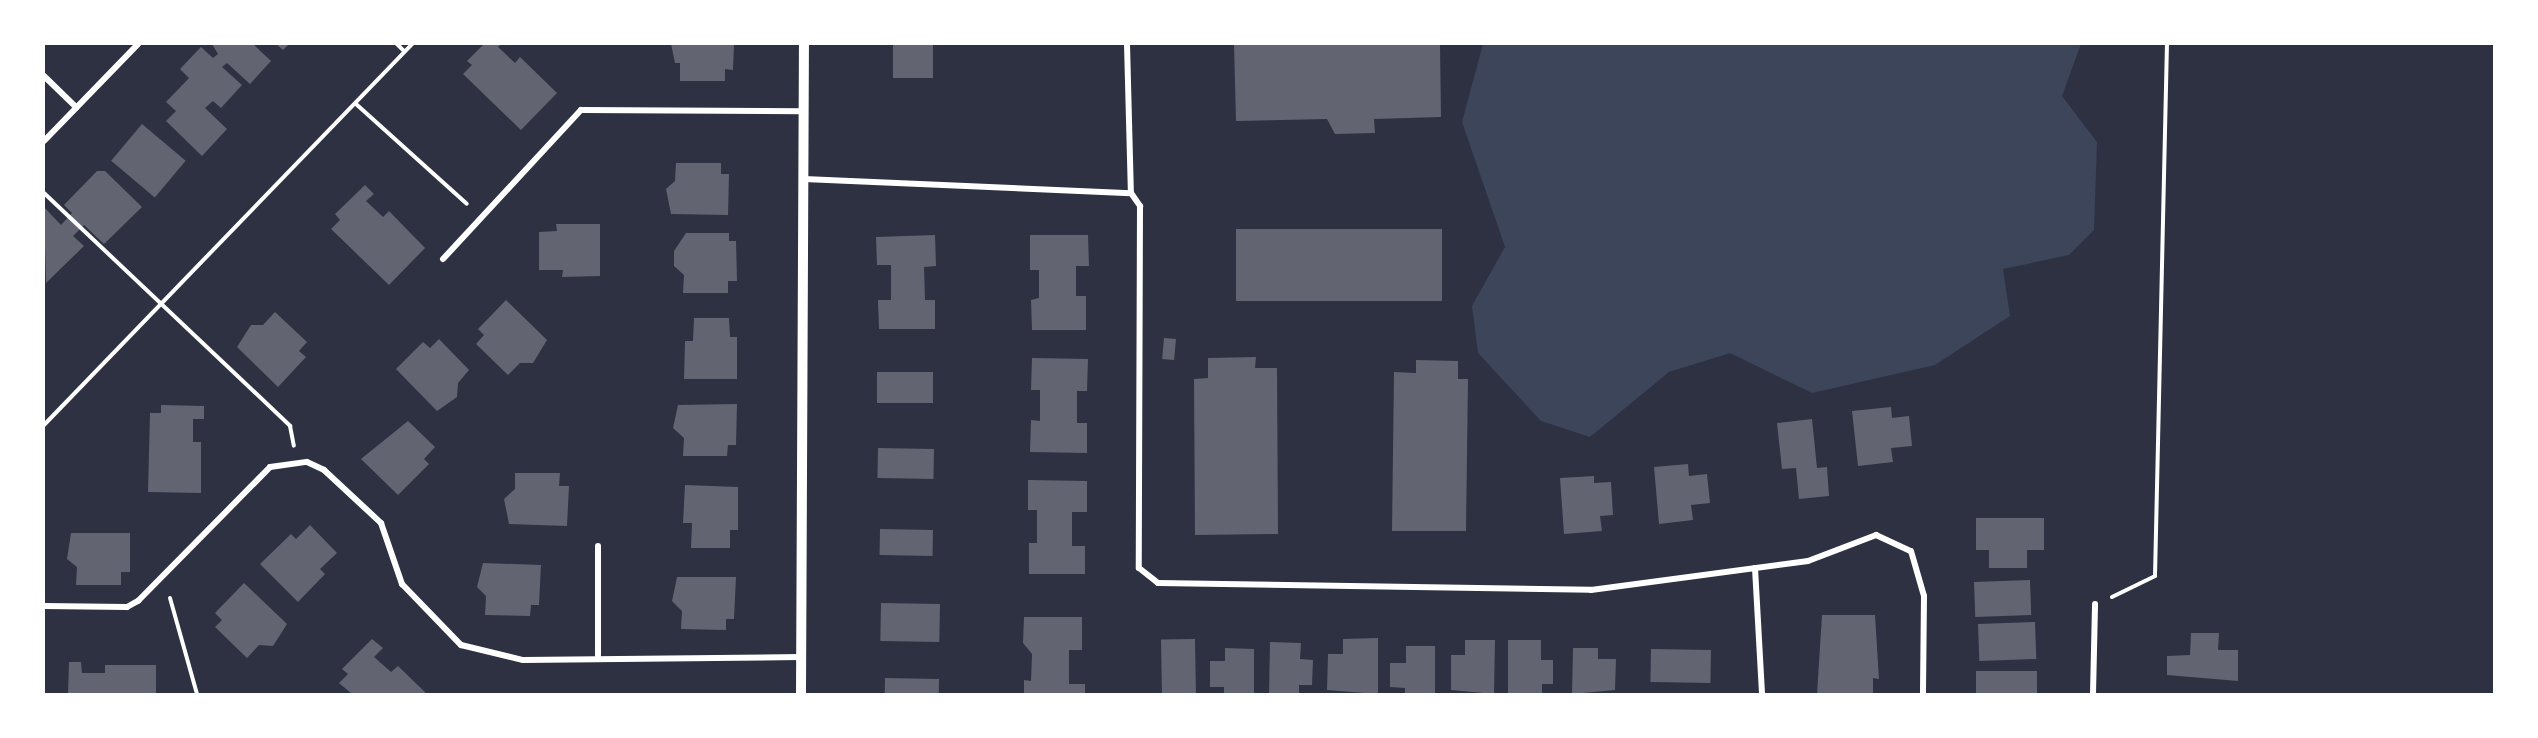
<!DOCTYPE html>
<style>
body{margin:0}
#map{position:relative;width:2538px;height:738px;overflow:hidden;background:#2d3142;font-family:Raleway,sans-serif}
div>[style]{position:absolute}
.green>*{inset:0;background:#3c4559}
.building>*{inset:0;background:#626471;transform-origin:0 0}
.path>*{height:4px;margin:-2px;padding:0 2px;transform-origin:2px;border-radius:2px;background:#fff}
.minor>*{height:6px;margin:-3px;padding:0 3px;transform-origin:3px;border-radius:3px;background:#fff}
.tertiary>*{height:10px;margin:-5px;padding:0 5px;transform-origin:5px;border-radius:5px;background:#fff}
span{translate:-50% -50%;white-space:nowrap;text-align:center;line-height:1.15;-webkit-text-stroke:4.5px #fff;paint-order:stroke}
.frame{position:absolute;inset:0;border:45px solid #fff;pointer-events:none}
</style>
<div id="map">
<div class="green">
<div style="clip-path:polygon(1483px 44px,2081px 44px,2062px 96px,2097px 142px,2094px 230px,2069px 255px,2003px 269px,2010px 316px,1935px 365px,1812px 393px,1730px 353px,1669px 372px,1590px 437px,1541px 421px,1478px 353px,1472px 306px,1505px 247px,1462px 122px)"></div>
</div>
<div class="building">
<div style="clip-path:polygon(212px 44px,253px 44px,271px 61px,250px 84px,227px 63px,222px 67px,242px 85px,221px 108px,213px 101px,205px 108px,227px 129px,202px 156px,166px 121px,176px 111px,166px 102px,189px 78px,180px 69px,201px 47px,213px 58px,218px 54px)"></div>
<div style="clip-path:polygon(276px 44px,289px 44px,283px 50px)"></div>
<div style="clip-path:polygon(484px 44px,501px 44px,498px 47px,515px 63px,520px 57px,557px 93px,521px 130px,463px 74px,472px 65px,467px 61px)"></div>
<div style="clip-path:polygon(671px 44px,734px 44px,733px 70px,725px 69px,725px 81px,680px 81px,680px 63px,675px 63px)"></div>
<div style="left:893px;top:44px;width:40px;height:34px"></div>
<div style="clip-path:polygon(1234px 44px,1440px 44px,1441px 117px,1374px 119px,1375px 133px,1335px 134px,1327px 119px,1236px 121px)"></div>
<div style="left:142px;top:124px;width:57px;height:48px;rotate:40deg"></div>
<div style="clip-path:polygon(676px 163px,721px 163px,721px 174px,729px 174px,728px 215px,671px 214px,666px 189px,675px 181px)"></div>
<div style="clip-path:polygon(97px 171px,105px 171px,142px 207px,104px 244px,84px 225px,73px 236px,84px 246px,46px 283px,44px 207px,61px 225px,72px 213px,64px 205px)"></div>
<div style="clip-path:polygon(365px 185px,374px 194px,366px 201px,383px 217px,389px 211px,425px 248px,389px 285px,331px 229px,340px 220px,335px 214px)"></div>
<div style="clip-path:polygon(556px 224px,600px 224px,600px 276px,562px 277px,563px 270px,539px 270px,539px 232px,557px 231px)"></div>
<div style="left:1442px;top:229px;width:72px;height:206px;rotate:90deg"></div>
<div style="clip-path:polygon(686px 233px,729px 233px,729px 241px,736px 241px,737px 281px,728px 281px,728px 293px,683px 293px,684px 275px,674px 266px,674px 251px)"></div>
<div style="clip-path:polygon(935px 235px,936px 266px,924px 267px,925px 300px,935px 300px,935px 329px,879px 329px,878px 300px,891px 300px,891px 265px,877px 265px,876px 237px)"></div>
<div style="clip-path:polygon(1030px 235px,1088px 235px,1089px 266px,1076px 266px,1076px 296px,1086px 296px,1086px 330px,1032px 330px,1031px 300px,1039px 298px,1039px 270px,1030px 270px)"></div>
<div style="clip-path:polygon(506px 300px,547px 340px,533px 363px,520px 363px,508px 375px,476px 344px,484px 335px,478px 329px)"></div>
<div style="clip-path:polygon(275px 312px,307px 342px,299px 351px,306px 357px,278px 387px,237px 347px,251px 325px,263px 325px)"></div>
<div style="clip-path:polygon(694px 318px,729px 318px,730px 337px,737px 337px,737px 379px,684px 379px,685px 341px,693px 341px)"></div>
<div style="left:1164px;top:338px;width:12px;height:21px;rotate:5deg"></div>
<div style="clip-path:polygon(439px 339px,469px 370px,458px 383px,457px 397px,437px 411px,396px 369px,423px 342px,430px 348px)"></div>
<div style="clip-path:polygon(1256px 357px,1255px 368px,1277px 368px,1278px 534px,1195px 535px,1194px 379px,1208px 378px,1208px 358px)"></div>
<div style="clip-path:polygon(1032px 358px,1088px 359px,1087px 391px,1077px 391px,1077px 423px,1087px 423px,1087px 453px,1030px 452px,1031px 420px,1040px 421px,1040px 390px,1031px 390px)"></div>
<div style="clip-path:polygon(1416px 360px,1458px 361px,1458px 379px,1468px 379px,1466px 531px,1392px 531px,1394px 372px,1416px 373px)"></div>
<div style="left:877px;top:372px;width:56px;height:31px"></div>
<div style="clip-path:polygon(737px 404px,736px 445px,728px 445px,727px 456px,683px 456px,684px 438px,673px 428px,678px 405px)"></div>
<div style="clip-path:polygon(161px 405px,204px 406px,204px 419px,193px 419px,193px 442px,201px 442px,201px 493px,148px 492px,150px 413px,161px 413px)"></div>
<div style="clip-path:polygon(1891px 407px,1892px 418px,1909px 416px,1912px 446px,1891px 448px,1893px 462px,1858px 466px,1852px 411px)"></div>
<div style="clip-path:polygon(1812px 419px,1817px 468px,1827px 467px,1829px 496px,1799px 499px,1796px 468px,1782px 469px,1777px 423px)"></div>
<div style="clip-path:polygon(408px 421px,435px 447px,424px 459px,429px 464px,398px 495px,361px 459px)"></div>
<div style="left:878px;top:448px;width:56px;height:30px;rotate:1deg"></div>
<div style="clip-path:polygon(1688px 464px,1689px 476px,1707px 474px,1710px 503px,1691px 505px,1693px 520px,1659px 524px,1654px 467px)"></div>
<div style="clip-path:polygon(515px 473px,560px 473px,559px 486px,569px 486px,567px 526px,509px 524px,504px 499px,515px 489px)"></div>
<div style="clip-path:polygon(1594px 476px,1594px 483px,1611px 482px,1613px 515px,1600px 516px,1602px 531px,1564px 534px,1560px 478px)"></div>
<div style="clip-path:polygon(1028px 480px,1087px 481px,1087px 512px,1072px 512px,1072px 546px,1085px 546px,1085px 574px,1029px 574px,1029px 543px,1037px 543px,1037px 510px,1028px 510px)"></div>
<div style="clip-path:polygon(685px 485px,738px 487px,738px 530px,730px 530px,730px 548px,691px 548px,692px 523px,683px 523px)"></div>
<div style="clip-path:polygon(1976px 518px,2044px 518px,2044px 550px,2027px 550px,2027px 568px,1989px 568px,1989px 550px,1976px 550px)"></div>
<div style="clip-path:polygon(310px 525px,337px 553px,320px 569px,325px 574px,298px 602px,260px 564px,291px 534px,296px 539px)"></div>
<div style="left:880px;top:529px;width:53px;height:26px;rotate:1deg"></div>
<div style="clip-path:polygon(71px 533px,130px 533px,130px 572px,121px 572px,121px 585px,76px 585px,77px 567px,67px 559px)"></div>
<div style="clip-path:polygon(483px 563px,541px 565px,539px 605px,531px 605px,530px 616px,485px 615px,486px 596px,477px 587px)"></div>
<div style="clip-path:polygon(677px 577px,736px 577px,734px 619px,726px 619px,726px 630px,681px 629px,682px 611px,672px 601px)"></div>
<div style="left:2030px;top:580px;width:35px;height:56px;rotate:88deg"></div>
<div style="clip-path:polygon(244px 583px,287px 624px,273px 646px,259px 645px,247px 658px,215px 627px,222px 620px,215px 613px)"></div>
<div style="left:881px;top:603px;width:59px;height:38px;rotate:1deg"></div>
<div style="clip-path:polygon(1822px 615px,1875px 615px,1879px 679px,1873px 678px,1873px 694px,1817px 694px)"></div>
<div style="clip-path:polygon(1024px 617px,1082px 617px,1082px 650px,1069px 650px,1069px 684px,1085px 684px,1085px 694px,1024px 694px,1024px 680px,1031px 681px,1032px 654px,1023px 643px)"></div>
<div style="left:2035px;top:622px;width:37px;height:57px;rotate:88deg"></div>
<div style="clip-path:polygon(2191px 633px,2219px 633px,2218px 650px,2238px 650px,2238px 681px,2167px 675px,2167px 656px,2190px 655px)"></div>
<div style="clip-path:polygon(1378px 638px,1378px 694px,1327px 690px,1328px 654px,1343px 654px,1343px 639px)"></div>
<div style="clip-path:polygon(372px 639px,383px 648px,374px 657px,391px 672px,398px 666px,427px 694px,352px 694px,339px 683px,348px 674px,342px 669px)"></div>
<div style="left:1195px;top:639px;width:55px;height:34px;rotate:89deg"></div>
<div style="clip-path:polygon(1465px 640px,1495px 640px,1494px 694px,1451px 690px,1451px 655px,1465px 655px)"></div>
<div style="clip-path:polygon(1508px 640px,1541px 640px,1541px 660px,1553px 660px,1553px 684px,1542px 684px,1542px 694px,1508px 694px)"></div>
<div style="clip-path:polygon(1270px 642px,1301px 643px,1300px 659px,1313px 660px,1312px 685px,1299px 685px,1299px 694px,1269px 694px)"></div>
<div style="clip-path:polygon(1406px 646px,1435px 646px,1435px 694px,1405px 694px,1405px 688px,1390px 687px,1390px 663px,1406px 663px)"></div>
<div style="clip-path:polygon(1225px 648px,1254px 649px,1254px 694px,1224px 694px,1224px 687px,1210px 687px,1210px 661px,1225px 661px)"></div>
<div style="clip-path:polygon(1573px 648px,1598px 648px,1598px 659px,1616px 659px,1615px 690px,1572px 694px)"></div>
<div style="left:1651px;top:649px;width:60px;height:33px;rotate:1deg"></div>
<div style="clip-path:polygon(69px 662px,81px 662px,82px 673px,105px 673px,105px 665px,156px 665px,156px 694px,68px 694px)"></div>
<div style="left:1976px;top:671px;width:61px;height:23px"></div>
<div style="left:885px;top:678px;width:54px;height:16px;rotate:1deg"></div>
</div>
<div class="path">
<div style="left:397px;top:44px;width:10px;rotate:45deg"></div>
<div style="left:356px;top:104px;width:149px;rotate:42deg"></div>
<div style="left:44px;top:193px;width:339px;rotate:43.4deg"></div>
<div style="left:290px;top:426px;width:20px;rotate:79deg"></div>
<div style="left:44px;top:425px;width:530px;rotate:-45.99deg"></div>
<div style="left:2112px;top:597px;width:48px;rotate:-26deg"></div>
<div style="left:2155px;top:576px;width:532px;rotate:-88.71deg"></div>
<div style="left:170px;top:598px;width:100px;rotate:74.3deg"></div>
</div>
<div class="minor">
<div style="left:1127px;top:44px;width:149px;rotate:88.5deg"></div>
<div style="left:44px;top:76px;width:45px;rotate:44.1deg"></div>
<div style="left:44px;top:141px;width:135px;rotate:-45.9deg"></div>
<div style="left:804px;top:179px;width:327px;rotate:2.5deg"></div>
<div style="left:1131px;top:193px;width:16px;rotate:55deg"></div>
<div style="left:1140px;top:206px;width:362px;rotate:90.2deg"></div>
<div style="left:1139px;top:568px;width:24px;rotate:38deg"></div>
<div style="left:1158px;top:583px;width:433px;rotate:0.9deg"></div>
<div style="left:1591px;top:590px;width:219px;rotate:-7.6deg"></div>
<div style="left:1808px;top:561px;width:73px;rotate:-20.9deg"></div>
<div style="left:1876px;top:535px;width:38px;rotate:25deg"></div>
<div style="left:1911px;top:551px;width:47px;rotate:73.9deg"></div>
<div style="left:1924px;top:596px;width:98px;rotate:90.6deg"></div>
<div style="left:443px;top:259px;width:203px;rotate:-47.2deg"></div>
<div style="left:581px;top:110px;width:223px;rotate:0.3deg"></div>
<div style="left:598px;top:546px;width:109px;rotate:90deg"></div>
<div style="left:1755px;top:568px;width:126px;rotate:86.8deg"></div>
<div style="left:44px;top:606px;width:83px;rotate:0.7deg"></div>
<div style="left:127px;top:607px;width:13px;rotate:-29deg"></div>
<div style="left:138px;top:601px;width:188px;rotate:-45.4deg"></div>
<div style="left:270px;top:467px;width:37px;rotate:-8deg"></div>
<div style="left:307px;top:462px;width:19px;rotate:25deg"></div>
<div style="left:324px;top:470px;width:78px;rotate:42.9deg"></div>
<div style="left:381px;top:523px;width:65px;rotate:71deg"></div>
<div style="left:402px;top:584px;width:85px;rotate:46deg"></div>
<div style="left:461px;top:645px;width:64px;rotate:13.6deg"></div>
<div style="left:523px;top:660px;width:278px;rotate:-0.6deg"></div>
<div style="left:2093px;top:694px;width:90px;rotate:-88.7deg"></div>
</div>
<div class="tertiary">
<div style="left:801px;top:694px;width:650px;rotate:-89.74deg"></div>
</div>
<div class="frame"></div>
</div>
